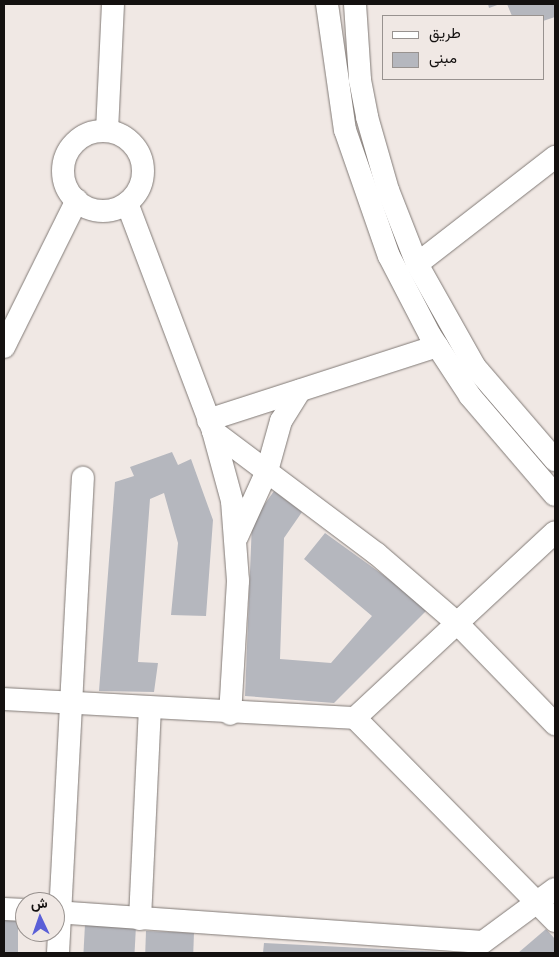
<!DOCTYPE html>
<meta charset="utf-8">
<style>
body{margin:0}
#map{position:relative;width:559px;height:957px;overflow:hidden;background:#f0e8e4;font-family:Ubuntu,Vazirmatn,sans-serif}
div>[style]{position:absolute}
.building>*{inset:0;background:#b5b7be;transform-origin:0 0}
.roads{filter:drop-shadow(0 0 1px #817a76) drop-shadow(0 0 1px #817a76)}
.minor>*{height:22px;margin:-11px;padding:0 11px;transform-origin:11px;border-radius:11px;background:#fff}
.minor>.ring{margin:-11px;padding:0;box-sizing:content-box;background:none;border:22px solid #fff;border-radius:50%}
span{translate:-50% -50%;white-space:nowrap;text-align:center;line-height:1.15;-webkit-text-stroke:4.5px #f0e8e4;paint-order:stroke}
.frame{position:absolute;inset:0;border:5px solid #141110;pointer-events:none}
.legend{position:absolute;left:382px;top:15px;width:162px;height:65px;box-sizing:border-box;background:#f0e8e4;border:1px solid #98928f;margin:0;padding:6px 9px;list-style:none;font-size:15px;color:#141110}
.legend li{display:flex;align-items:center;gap:10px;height:25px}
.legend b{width:25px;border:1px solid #98928f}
.north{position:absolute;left:15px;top:892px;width:50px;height:50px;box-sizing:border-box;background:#f0e8e4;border:1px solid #98928f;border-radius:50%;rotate:357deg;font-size:14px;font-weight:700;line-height:20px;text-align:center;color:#141110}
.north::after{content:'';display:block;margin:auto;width:18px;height:22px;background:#5a5fd7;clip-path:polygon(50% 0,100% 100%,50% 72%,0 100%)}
</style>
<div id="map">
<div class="building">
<div style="clip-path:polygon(488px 4px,500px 4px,489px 8px)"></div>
<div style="clip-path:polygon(507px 4px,555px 4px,555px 17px,543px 21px,543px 16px,512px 16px)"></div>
<div style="clip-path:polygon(172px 452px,178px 465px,191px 459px,213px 520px,206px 616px,171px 615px,178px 543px,164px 493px,150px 499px,138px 662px,158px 663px,154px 692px,99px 691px,115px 482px,134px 476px,130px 467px)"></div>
<div style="clip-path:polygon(274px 491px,302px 512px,284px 538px,280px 659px,331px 663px,372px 616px,304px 559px,325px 533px,429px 608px,334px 703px,245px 696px,252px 522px)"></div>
<div style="left:4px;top:920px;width:14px;height:33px"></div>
<div style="left:85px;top:924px;width:51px;height:29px;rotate:3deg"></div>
<div style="clip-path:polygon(546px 929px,555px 939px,555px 953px,518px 953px)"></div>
<div style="left:146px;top:931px;width:48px;height:22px;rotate:2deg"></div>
<div style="clip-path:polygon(264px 943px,442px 952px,442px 953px,263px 953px)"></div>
</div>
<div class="roads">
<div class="minor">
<div style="left:327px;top:4px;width:127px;rotate:81.9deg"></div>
<div style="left:345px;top:130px;width:133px;rotate:70.8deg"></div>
<div style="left:389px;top:256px;width:89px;rotate:62.6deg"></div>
<div style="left:430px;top:335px;width:73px;rotate:56.7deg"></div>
<div style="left:470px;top:396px;width:130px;rotate:49.4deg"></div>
<div style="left:355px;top:4px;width:76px;rotate:86.2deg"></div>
<div style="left:360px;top:80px;width:38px;rotate:79deg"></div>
<div style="left:367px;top:117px;width:76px;rotate:74deg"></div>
<div style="left:388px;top:190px;width:79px;rotate:68.6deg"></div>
<div style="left:417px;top:264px;width:118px;rotate:60.6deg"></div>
<div style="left:475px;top:367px;width:123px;rotate:49.3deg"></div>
<div style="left:107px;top:131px;width:127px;rotate:-87.3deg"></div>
<div class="ring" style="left:63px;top:131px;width:58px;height:58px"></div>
<div style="left:127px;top:203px;width:244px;rotate:69.3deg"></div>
<div style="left:213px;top:431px;width:73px;rotate:74.8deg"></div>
<div style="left:232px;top:501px;width:80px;rotate:85.7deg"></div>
<div style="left:238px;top:581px;width:133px;rotate:93.4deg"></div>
<div style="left:417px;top:264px;width:175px;rotate:-37.8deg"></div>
<div style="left:4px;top:347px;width:164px;rotate:-63.6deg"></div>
<div style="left:208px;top:420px;width:241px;rotate:-17.9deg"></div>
<div style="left:213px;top:431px;width:205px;rotate:36.9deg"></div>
<div style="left:377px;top:554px;width:106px;rotate:40.8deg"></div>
<div style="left:457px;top:623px;width:141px;rotate:45.9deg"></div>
<div style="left:237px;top:537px;width:72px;rotate:-65.6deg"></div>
<div style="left:267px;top:471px;width:52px;rotate:-74.4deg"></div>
<div style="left:281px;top:421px;width:36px;rotate:-58deg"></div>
<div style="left:4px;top:699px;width:352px;rotate:3.1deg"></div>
<div style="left:355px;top:718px;width:285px;rotate:45.4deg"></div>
<div style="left:355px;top:718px;width:273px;rotate:-42.9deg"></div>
<div style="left:4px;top:909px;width:21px;rotate:3deg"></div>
<div style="left:55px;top:912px;width:429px;rotate:4deg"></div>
<div style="left:483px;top:942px;width:89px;rotate:-36.4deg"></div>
<div style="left:140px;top:919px;width:210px;rotate:-87.3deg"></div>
<div style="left:58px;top:953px;width:476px;rotate:-87deg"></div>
</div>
</div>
<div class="frame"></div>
<ul class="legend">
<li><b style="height:6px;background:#fff"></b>طريق</li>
<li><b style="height:14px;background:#b5b7be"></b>مبنى</li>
</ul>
<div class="north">ش</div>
</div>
